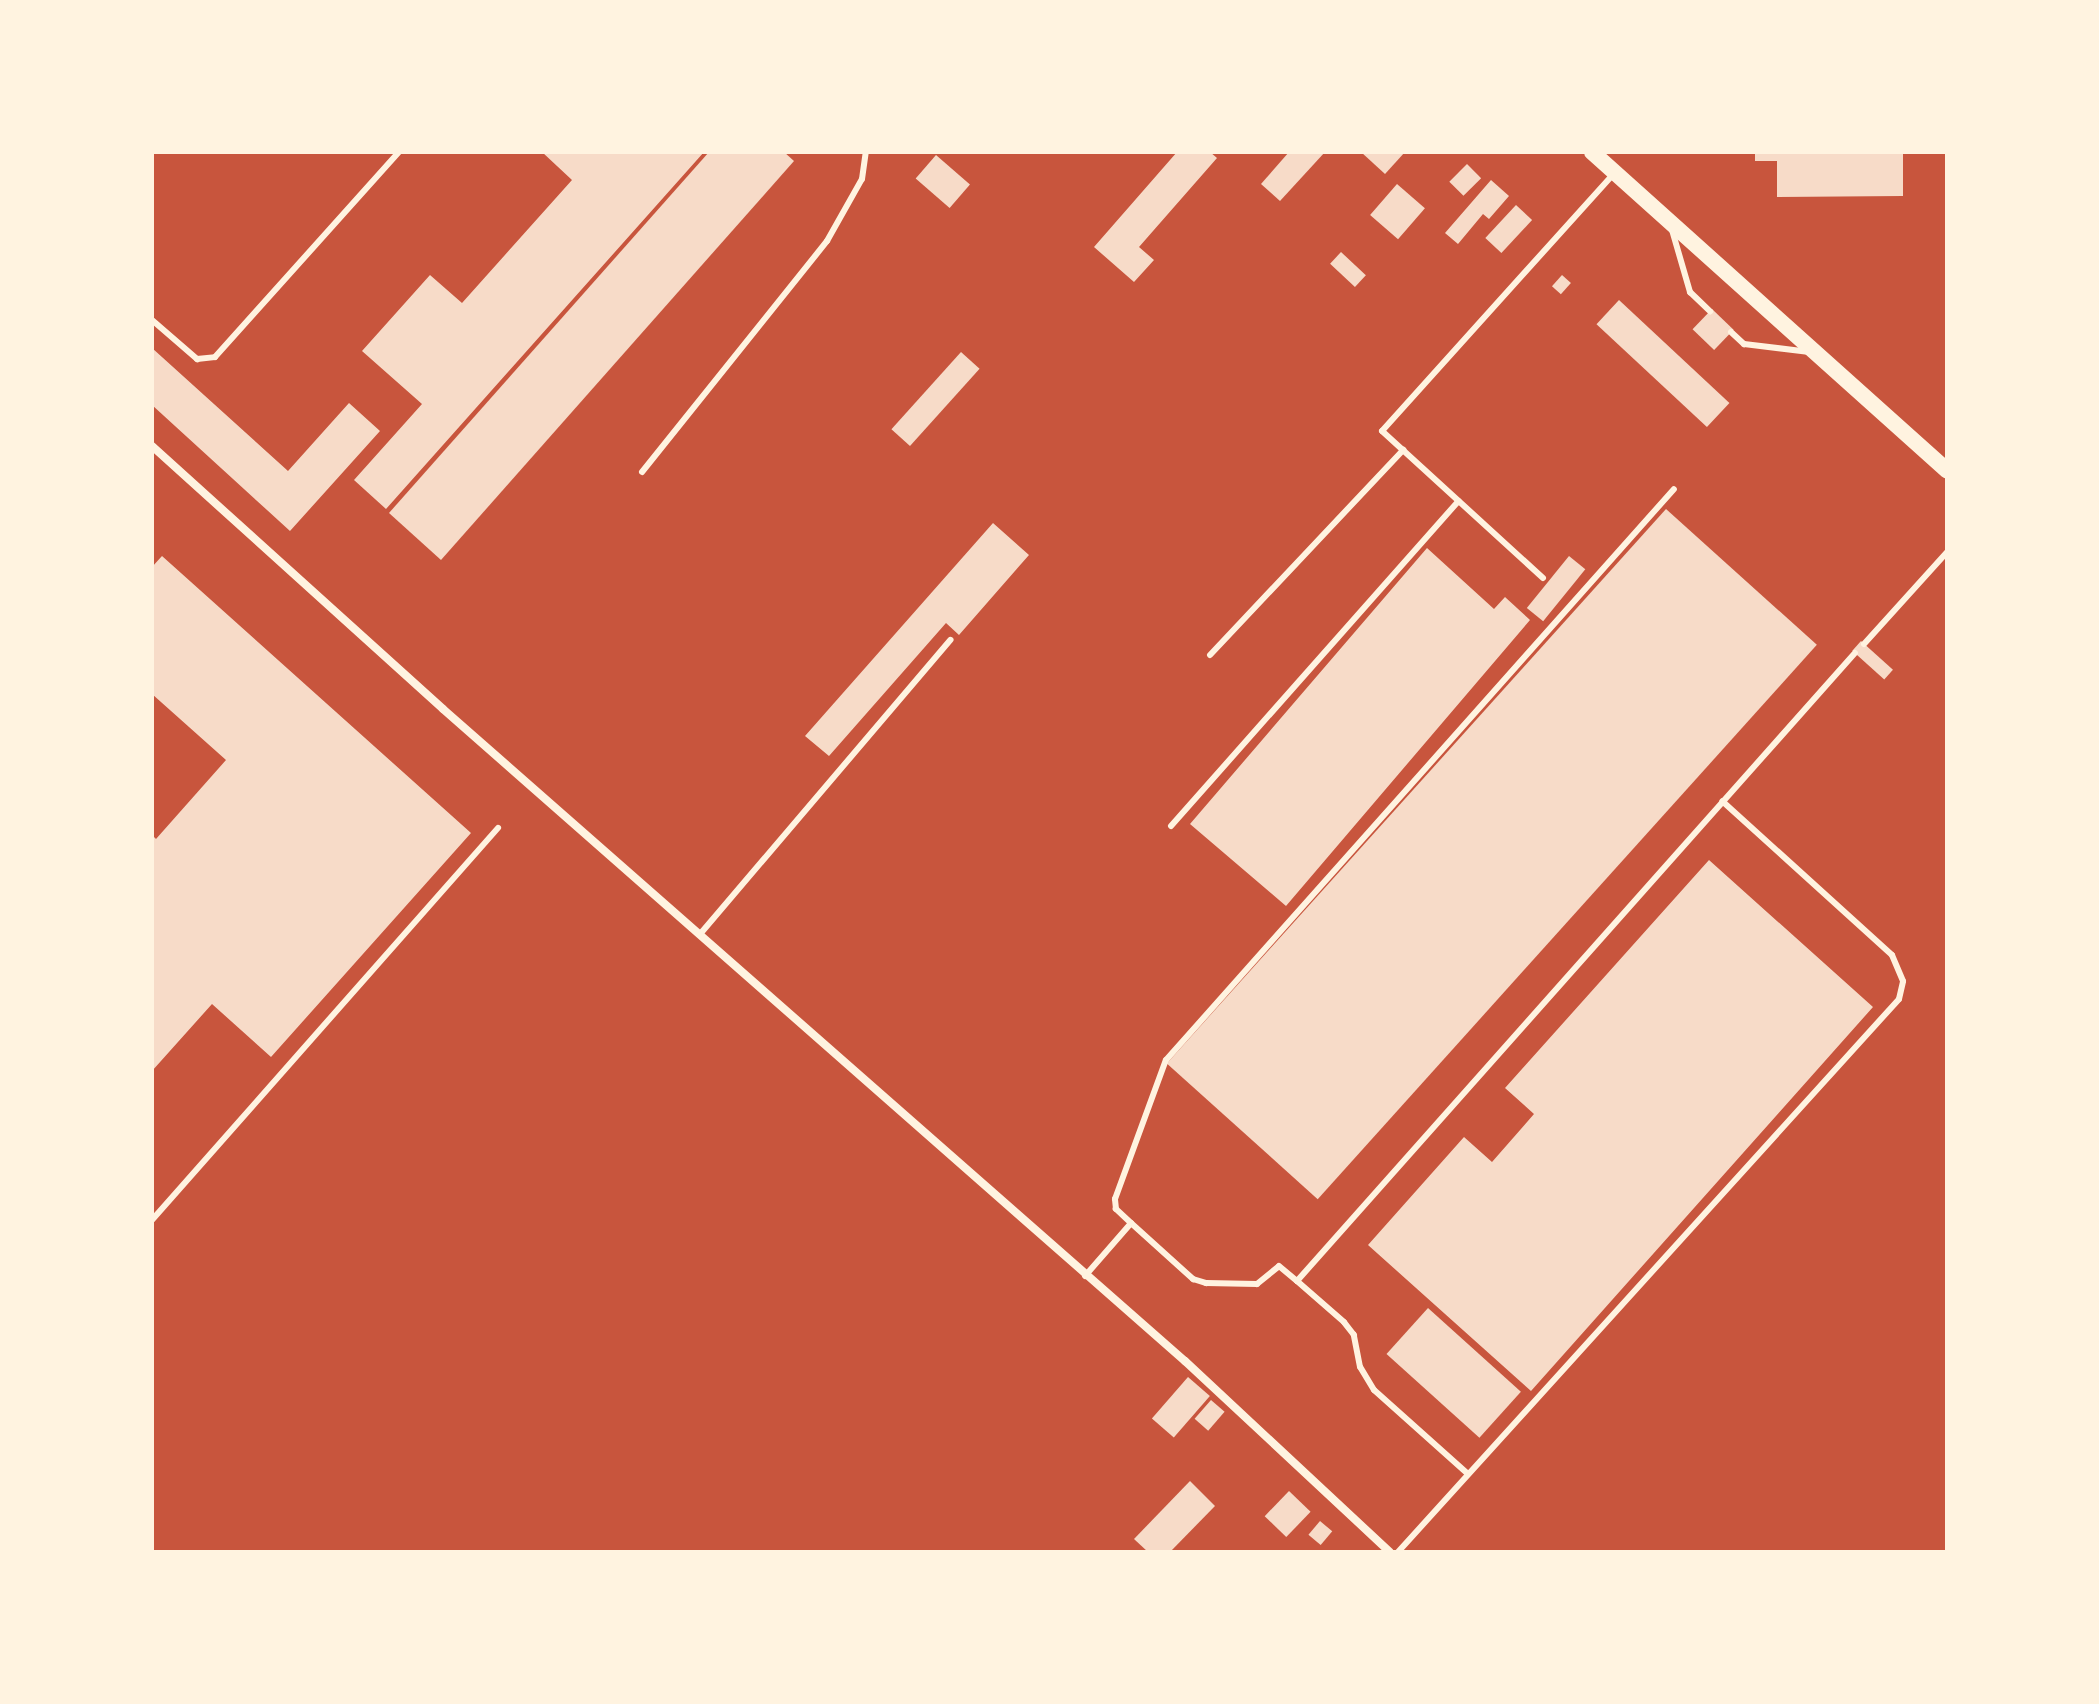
<!DOCTYPE html>
<style>
body{margin:0}
#map{position:relative;width:2099px;height:1704px;overflow:hidden;background:#c8553d;font-family:"Open Sans",sans-serif}
div>[style]{position:absolute}
.building>*{inset:0;background:#f7dbc8;transform-origin:0 0}
.service>*{height:6px;margin:-3px;padding:0 3px;transform-origin:3px;border-radius:3px;background:#fff3e0}
.minor>*{height:8px;margin:-4px;padding:0 4px;transform-origin:4px;border-radius:4px;background:#fff3e0}
.secondary>*{height:16px;margin:-8px;padding:0 8px;transform-origin:8px;border-radius:8px;background:#fff3e0}
span{translate:-50% -50%;white-space:nowrap;text-align:center;line-height:1.15;-webkit-text-stroke:6px #fff3e0;paint-order:stroke}
.frame{position:absolute;inset:0;border:154px solid #fff3e0;pointer-events:none}
</style>
<div id="map">
<div class="building">
<div style="clip-path:polygon(542px 152px,704px 152px,386px 509px,354px 480px,422px 404px,362px 351px,430px 275px,462px 303px,572px 180px)"></div>
<div style="clip-path:polygon(709px 152px,784px 152px,794px 161px,441px 560px,389px 513px)"></div>
<div style="clip-path:polygon(1177px 152px,1210px 152px,1217px 158px,1139px 247px,1154px 260px,1134px 282px,1094px 247px)"></div>
<div style="clip-path:polygon(1289px 152px,1325px 152px,1280px 201px,1261px 184px)"></div>
<div style="clip-path:polygon(1361px 152px,1405px 152px,1385px 174px)"></div>
<div style="clip-path:polygon(1755px 152px,1903px 152px,1903px 196px,1777px 197px,1777px 161px,1755px 161px)"></div>
<div style="left:936px;top:155px;width:45px;height:31px;rotate:41deg"></div>
<div style="left:1467px;top:164px;width:20px;height:25px;rotate:45deg"></div>
<div style="clip-path:polygon(1491px 180px,1509px 196px,1489px 219px,1483px 214px,1458px 244px,1445px 233px)"></div>
<div style="left:1397px;top:184px;width:37px;height:41px;rotate:41deg"></div>
<div style="left:1516px;top:205px;width:22px;height:45px;rotate:43deg"></div>
<div style="left:1341px;top:252px;width:34px;height:16px;rotate:43deg"></div>
<div style="left:1562px;top:275px;width:12px;height:15px;rotate:42deg"></div>
<div style="left:1619px;top:300px;width:151px;height:33px;rotate:43deg"></div>
<div style="left:1712px;top:309px;width:30px;height:28px;rotate:44deg"></div>
<div style="clip-path:polygon(152px 348px,288px 471px,349px 403px,380px 431px,290px 531px,152px 405px)"></div>
<div style="left:961px;top:352px;width:25px;height:104px;rotate:42deg"></div>
<div style="left:1666px;top:509px;width:203px;height:746px;rotate:42deg"></div>
<div style="clip-path:polygon(993px 523px,1029px 555px,959px 635px,946px 623px,829px 756px,805px 736px)"></div>
<div style="clip-path:polygon(1427px 548px,1494px 609px,1505px 597px,1530px 620px,1286px 906px,1190px 824px)"></div>
<div style="clip-path:polygon(162px 556px,471px 833px,271px 1057px,212px 1004px,152px 1071px,152px 835px,156px 839px,226px 760px,152px 694px,152px 567px)"></div>
<div style="left:1569px;top:556px;width:21px;height:67px;rotate:39deg"></div>
<div style="left:1861px;top:641px;width:43px;height:13px;rotate:42deg"></div>
<div style="clip-path:polygon(1709px 860px,1873px 1007px,1531px 1391px,1368px 1245px,1464px 1137px,1492px 1162px,1534px 1114px,1505px 1088px)"></div>
<div style="left:1428px;top:1308px;width:125px;height:62px;rotate:42deg"></div>
<div style="left:1188px;top:1377px;width:29px;height:55px;rotate:41deg"></div>
<div style="left:1211px;top:1400px;width:18px;height:25px;rotate:41deg"></div>
<div style="clip-path:polygon(1190px 1481px,1215px 1506px,1170px 1552px,1148px 1552px,1134px 1539px)"></div>
<div style="left:1289px;top:1491px;width:30px;height:35px;rotate:44deg"></div>
<div style="left:1320px;top:1521px;width:16px;height:18px;rotate:40deg"></div>
</div>
<div class="service">
<div style="left:1672px;top:230px;width:65px;rotate:73.8deg"></div>
<div style="left:1690px;top:292px;width:28px;rotate:44deg"></div>
<div style="left:152px;top:320px;width:60px;rotate:40.9deg"></div>
<div style="left:197px;top:359px;width:18px;rotate:-6deg"></div>
<div style="left:215px;top:357px;width:275px;rotate:-48.1deg"></div>
<div style="left:1731px;top:332px;width:18px;rotate:43deg"></div>
<div style="left:1744px;top:344px;width:66px;rotate:6.9deg"></div>
<div style="left:642px;top:472px;width:296px;rotate:-51.3deg"></div>
<div style="left:827px;top:241px;width:71px;rotate:-60.6deg"></div>
<div style="left:862px;top:179px;width:27px;rotate:-82deg"></div>
<div style="left:1543px;top:578px;width:218px;rotate:-137.6deg"></div>
<div style="left:1382px;top:431px;width:348px;rotate:-48deg"></div>
<div style="left:1864px;top:644px;width:124px;rotate:-47.9deg"></div>
<div style="left:1210px;top:655px;width:282px;rotate:-46.7deg"></div>
<div style="left:1171px;top:826px;width:434px;rotate:-48.5deg"></div>
<div style="left:701px;top:933px;width:385px;rotate:-49.6deg"></div>
<div style="left:152px;top:1220px;width:523px;rotate:-48.57deg"></div>
<div style="left:1131px;top:1223px;width:21px;rotate:-137deg"></div>
<div style="left:1116px;top:1209px;width:10px;rotate:-96deg"></div>
<div style="left:1115px;top:1199px;width:148px;rotate:-69.9deg"></div>
<div style="left:1166px;top:1060px;width:764px;rotate:-48.34deg"></div>
<div style="left:1085px;top:1276px;width:70px;rotate:-49deg"></div>
<div style="left:1131px;top:1223px;width:84px;rotate:42.1deg"></div>
<div style="left:1193px;top:1279px;width:14px;rotate:17deg"></div>
<div style="left:1206px;top:1283px;width:51px;rotate:1.1deg"></div>
<div style="left:1257px;top:1284px;width:28px;rotate:-39deg"></div>
<div style="left:1279px;top:1266px;width:23px;rotate:40deg"></div>
<div style="left:1468px;top:1474px;width:126px;rotate:-138.2deg"></div>
<div style="left:1374px;top:1390px;width:27px;rotate:-121deg"></div>
<div style="left:1360px;top:1367px;width:33px;rotate:-101deg"></div>
<div style="left:1354px;top:1335px;width:16px;rotate:-128deg"></div>
<div style="left:1344px;top:1322px;width:62px;rotate:-138.9deg"></div>
<div style="left:1297px;top:1281px;width:840px;rotate:-48.38deg"></div>
<div style="left:1398px;top:1552px;width:746px;rotate:-47.82deg"></div>
<div style="left:1899px;top:999px;width:18px;rotate:-77deg"></div>
<div style="left:1903px;top:981px;width:28px;rotate:-113deg"></div>
<div style="left:1892px;top:955px;width:229px;rotate:-137.8deg"></div>
</div>
<div class="minor">
<div style="left:152px;top:446px;width:392px;rotate:42.1deg"></div>
<div style="left:443px;top:709px;width:988px;rotate:41.31deg"></div>
<div style="left:1185px;top:1361px;width:280px;rotate:43deg"></div>
</div>
<div class="secondary">
<div style="left:1592px;top:152px;width:477px;rotate:41.9deg"></div>
</div>
<div class="frame"></div>
</div>
